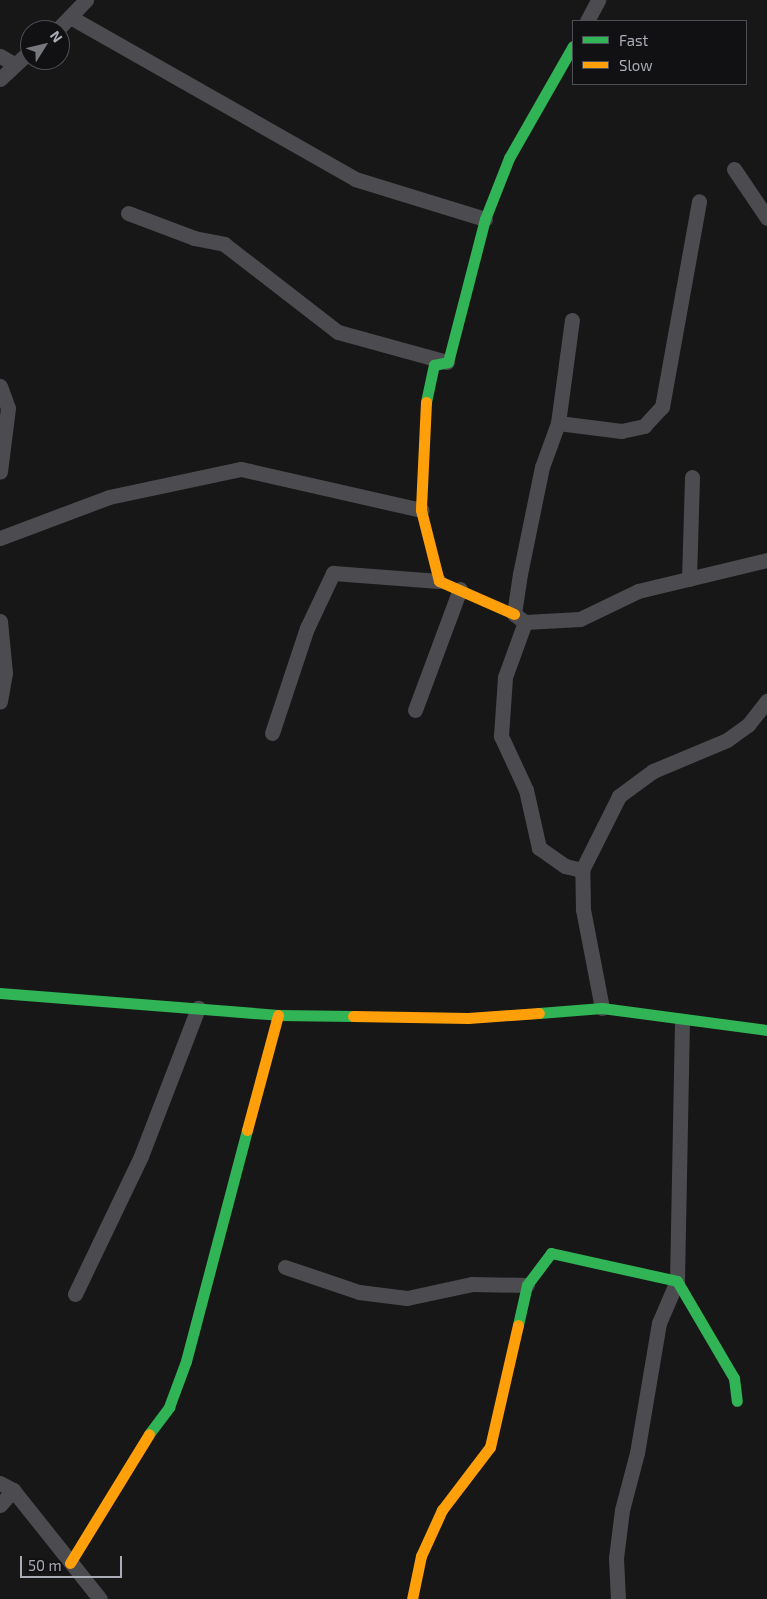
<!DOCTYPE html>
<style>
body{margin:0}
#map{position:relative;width:767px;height:1599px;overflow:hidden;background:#171717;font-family:"Exo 2",sans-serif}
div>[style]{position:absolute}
.street>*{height:15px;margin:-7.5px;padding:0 7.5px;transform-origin:7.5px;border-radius:7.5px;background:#4c4c50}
.fast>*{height:11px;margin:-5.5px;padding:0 5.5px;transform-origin:5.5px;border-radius:5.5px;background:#30b455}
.slow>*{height:11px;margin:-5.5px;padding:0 5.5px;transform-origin:5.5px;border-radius:5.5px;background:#ff9f0a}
span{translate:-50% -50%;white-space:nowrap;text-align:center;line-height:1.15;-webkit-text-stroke:5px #111113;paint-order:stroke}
.legend{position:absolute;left:572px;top:20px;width:175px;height:65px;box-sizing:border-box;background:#111113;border:1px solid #4e4f54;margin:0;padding:6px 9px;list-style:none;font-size:15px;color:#aaacb6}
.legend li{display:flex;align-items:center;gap:10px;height:25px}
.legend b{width:25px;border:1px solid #4e4f54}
.north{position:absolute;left:20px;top:20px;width:50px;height:50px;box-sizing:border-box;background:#111113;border:1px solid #4e4f54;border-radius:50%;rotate:54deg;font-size:14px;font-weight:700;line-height:20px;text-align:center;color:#aaacb6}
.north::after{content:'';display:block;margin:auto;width:18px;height:22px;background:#77787e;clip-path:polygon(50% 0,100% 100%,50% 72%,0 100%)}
.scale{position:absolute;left:20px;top:1556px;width:102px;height:22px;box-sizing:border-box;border:2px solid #aaacb6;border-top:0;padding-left:6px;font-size:15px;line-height:18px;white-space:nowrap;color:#aaacb6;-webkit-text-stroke:4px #111113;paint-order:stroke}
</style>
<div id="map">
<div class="street">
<div style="left:72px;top:18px;width:326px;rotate:29.6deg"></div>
<div style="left:355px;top:179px;width:136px;rotate:17.1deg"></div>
<div style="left:587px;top:21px;width:24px;rotate:-62deg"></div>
<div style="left:57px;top:30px;width:42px;rotate:-46deg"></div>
<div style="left:0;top:56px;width:16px;rotate:30deg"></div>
<div style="left:0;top:79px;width:41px;rotate:-43deg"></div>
<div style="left:734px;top:169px;width:59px;rotate:56deg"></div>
<div style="left:128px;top:213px;width:71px;rotate:20.7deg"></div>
<div style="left:194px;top:238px;width:31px;rotate:11deg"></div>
<div style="left:224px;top:244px;width:144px;rotate:37.7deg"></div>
<div style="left:338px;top:332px;width:113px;rotate:15.4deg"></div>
<div style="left:0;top:386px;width:23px;rotate:70deg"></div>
<div style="left:8px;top:408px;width:64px;rotate:97.2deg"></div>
<div style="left:558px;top:423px;width:64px;rotate:7.2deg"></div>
<div style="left:621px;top:431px;width:24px;rotate:-12deg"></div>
<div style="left:644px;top:426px;width:26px;rotate:-47deg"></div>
<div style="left:662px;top:407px;width:209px;rotate:-79.8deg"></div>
<div style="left:0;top:538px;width:116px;rotate:-20.6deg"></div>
<div style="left:109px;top:497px;width:135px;rotate:-12deg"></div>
<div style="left:241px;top:469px;width:185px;rotate:12.8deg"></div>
<div style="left:689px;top:579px;width:102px;rotate:-88.3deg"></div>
<div style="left:522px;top:620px;width:10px;rotate:-143deg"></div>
<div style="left:514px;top:614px;width:40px;rotate:-81.5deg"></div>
<div style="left:520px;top:574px;width:109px;rotate:-78.4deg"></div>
<div style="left:542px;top:467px;width:47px;rotate:-70deg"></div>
<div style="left:558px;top:423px;width:104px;rotate:-82.3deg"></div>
<div style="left:0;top:621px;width:52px;rotate:84.5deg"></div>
<div style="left:5px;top:673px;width:29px;rotate:100deg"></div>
<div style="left:415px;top:710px;width:129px;rotate:-69.6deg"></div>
<div style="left:272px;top:733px;width:111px;rotate:-71.6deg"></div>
<div style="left:307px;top:628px;width:61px;rotate:-64.7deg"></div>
<div style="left:333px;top:573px;width:106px;rotate:4.3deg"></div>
<div style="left:582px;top:870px;width:17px;rotate:-167deg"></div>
<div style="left:565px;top:866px;width:32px;rotate:-145deg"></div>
<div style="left:539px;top:848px;width:59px;rotate:-102.6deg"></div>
<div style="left:526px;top:790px;width:60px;rotate:-114.8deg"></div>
<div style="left:501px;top:736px;width:59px;rotate:-86.1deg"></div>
<div style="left:505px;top:677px;width:59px;rotate:-70deg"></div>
<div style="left:525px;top:622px;width:55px;rotate:-3.1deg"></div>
<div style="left:580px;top:619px;width:64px;rotate:-25.8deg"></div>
<div style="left:638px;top:591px;width:133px;rotate:-13.5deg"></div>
<div style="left:602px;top:1008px;width:101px;rotate:-100.9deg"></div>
<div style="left:583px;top:909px;width:39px;rotate:-91deg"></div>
<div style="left:582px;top:870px;width:83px;rotate:-63.4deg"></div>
<div style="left:619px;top:796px;width:42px;rotate:-36.3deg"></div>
<div style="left:653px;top:771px;width:80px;rotate:-22.7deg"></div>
<div style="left:727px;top:740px;width:26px;rotate:-36deg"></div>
<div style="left:748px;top:725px;width:31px;rotate:-52deg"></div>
<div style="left:285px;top:1267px;width:78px;rotate:18.7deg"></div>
<div style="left:359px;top:1292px;width:48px;rotate:7.1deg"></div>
<div style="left:407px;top:1298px;width:66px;rotate:-12.2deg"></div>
<div style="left:472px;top:1284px;width:55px;rotate:1deg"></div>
<div style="left:75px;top:1294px;width:153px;rotate:-64.4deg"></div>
<div style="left:141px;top:1156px;width:159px;rotate:-68.9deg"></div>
<div style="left:0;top:1483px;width:15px;rotate:28deg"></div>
<div style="left:13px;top:1490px;width:139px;rotate:51.4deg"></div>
<div style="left:0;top:1505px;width:20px;rotate:-49deg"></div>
<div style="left:618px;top:1599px;width:41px;rotate:-92.8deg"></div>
<div style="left:616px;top:1558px;width:48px;rotate:-82.9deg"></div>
<div style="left:622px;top:1510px;width:59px;rotate:-75.3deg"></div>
<div style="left:637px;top:1453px;width:132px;rotate:-80.4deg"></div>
<div style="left:659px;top:1323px;width:46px;rotate:-66.8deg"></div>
<div style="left:677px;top:1281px;width:259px;rotate:-88.9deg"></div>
</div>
<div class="fast">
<div style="left:426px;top:402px;width:38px;rotate:-78deg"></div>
<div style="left:434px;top:365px;width:14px;rotate:-12deg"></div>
<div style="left:448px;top:362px;width:148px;rotate:-75.5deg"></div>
<div style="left:485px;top:219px;width:66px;rotate:-68.5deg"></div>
<div style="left:509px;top:158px;width:129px;rotate:-60.3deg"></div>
<div style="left:0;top:993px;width:279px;rotate:4.5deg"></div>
<div style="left:278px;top:1015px;width:75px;rotate:0.8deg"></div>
<div style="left:539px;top:1013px;width:63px;rotate:-4.5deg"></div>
<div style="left:602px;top:1008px;width:166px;rotate:7.6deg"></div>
<div style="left:518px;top:1325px;width:41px;rotate:-77.3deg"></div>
<div style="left:527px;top:1285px;width:40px;rotate:-53deg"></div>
<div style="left:551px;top:1253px;width:129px;rotate:12.5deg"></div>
<div style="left:677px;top:1281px;width:113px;rotate:59.6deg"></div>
<div style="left:734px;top:1378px;width:23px;rotate:83deg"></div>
<div style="left:149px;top:1434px;width:34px;rotate:-53deg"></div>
<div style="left:169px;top:1407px;width:49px;rotate:-69.7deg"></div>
<div style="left:186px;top:1361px;width:239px;rotate:-75.2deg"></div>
</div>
<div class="slow">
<div style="left:426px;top:402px;width:108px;rotate:92.7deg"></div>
<div style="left:421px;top:510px;width:73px;rotate:75.8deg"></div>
<div style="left:439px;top:581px;width:82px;rotate:23.7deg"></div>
<div style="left:353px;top:1016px;width:115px;rotate:1deg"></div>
<div style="left:468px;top:1018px;width:71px;rotate:-4deg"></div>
<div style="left:247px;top:1130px;width:119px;rotate:-74.9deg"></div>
<div style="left:70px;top:1563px;width:151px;rotate:-58.5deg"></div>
<div style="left:412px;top:1599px;width:44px;rotate:-78.2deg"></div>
<div style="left:421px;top:1556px;width:51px;rotate:-65.5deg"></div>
<div style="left:442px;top:1510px;width:79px;rotate:-52.7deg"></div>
<div style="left:490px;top:1447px;width:125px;rotate:-77.1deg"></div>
</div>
<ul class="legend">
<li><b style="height:6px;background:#30b455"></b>Fast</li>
<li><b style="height:6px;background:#ff9f0a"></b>Slow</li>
</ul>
<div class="north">N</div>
<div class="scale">50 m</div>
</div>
